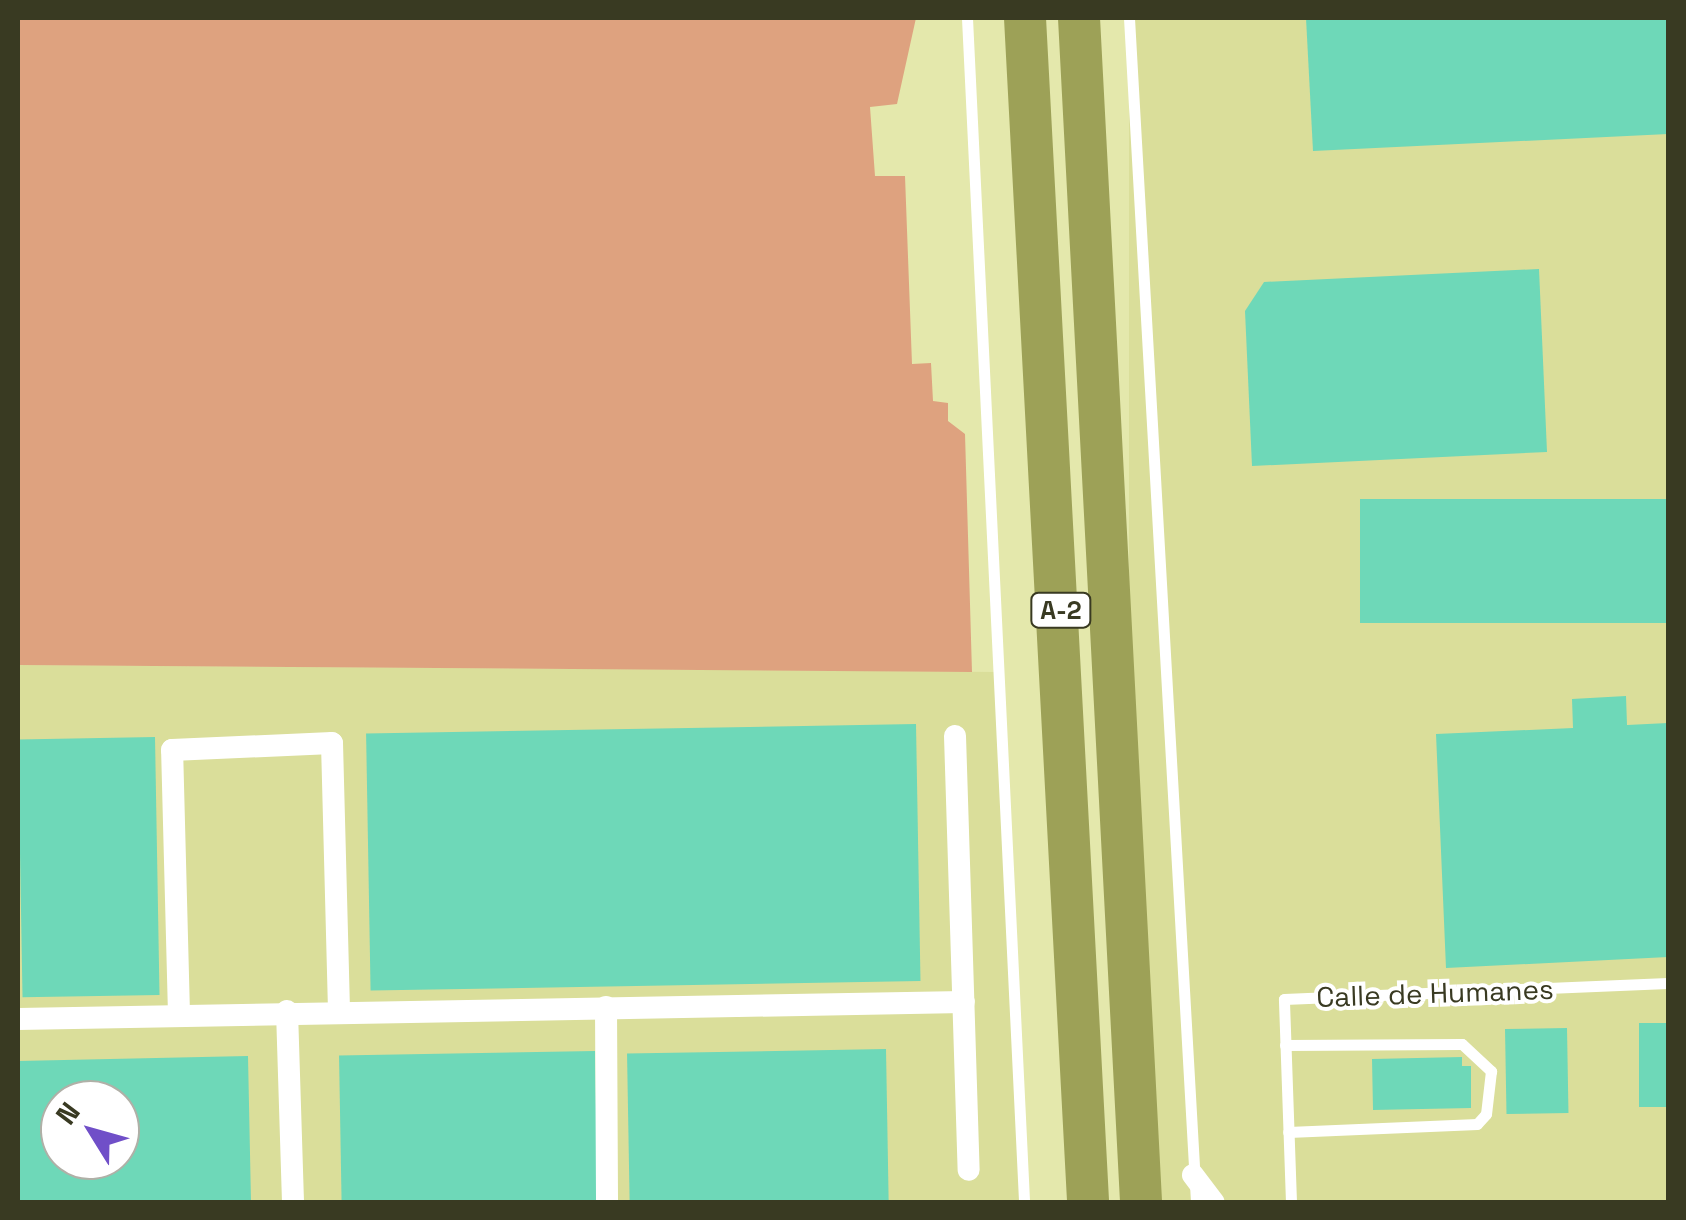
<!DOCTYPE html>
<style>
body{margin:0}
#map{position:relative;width:1686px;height:1220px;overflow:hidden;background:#e4e8ac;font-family:"Space Grotesk",sans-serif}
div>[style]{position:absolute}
.built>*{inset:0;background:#dade9a;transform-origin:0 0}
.green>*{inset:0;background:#dea27f}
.building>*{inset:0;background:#6ed8b8;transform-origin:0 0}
.service>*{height:11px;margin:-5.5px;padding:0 5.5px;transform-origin:5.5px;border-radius:5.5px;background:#fff}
.minor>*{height:22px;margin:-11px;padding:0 11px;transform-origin:11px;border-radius:11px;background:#fff}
.motorway>*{height:42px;margin:-21px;padding:0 21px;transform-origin:21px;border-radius:21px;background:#9da157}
span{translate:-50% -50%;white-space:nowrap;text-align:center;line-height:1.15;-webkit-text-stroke:8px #fff;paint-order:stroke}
.shield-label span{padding:2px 8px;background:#fff;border:2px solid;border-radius:8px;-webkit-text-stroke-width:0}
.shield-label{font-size:25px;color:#393a22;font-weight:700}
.street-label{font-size:28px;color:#393a22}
.frame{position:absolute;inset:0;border:20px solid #393a22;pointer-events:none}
.north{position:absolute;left:40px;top:1080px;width:100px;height:100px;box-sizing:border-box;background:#fff;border:2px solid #b0b0a7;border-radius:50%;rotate:307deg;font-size:28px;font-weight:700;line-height:40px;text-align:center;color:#393a22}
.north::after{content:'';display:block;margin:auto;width:35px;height:45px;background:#704fc8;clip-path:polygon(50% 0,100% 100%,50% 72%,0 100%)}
</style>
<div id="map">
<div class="built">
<div style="left:1129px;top:18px;width:539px;height:1186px"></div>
<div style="clip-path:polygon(evenodd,18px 665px,997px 672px,1024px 1202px,18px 1202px,18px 665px,60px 1100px,120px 1100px,120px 1160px,60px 1160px,60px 1100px)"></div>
</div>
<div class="green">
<div style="clip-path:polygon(18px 18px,916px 18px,897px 104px,870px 107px,875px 176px,905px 176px,912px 364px,931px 363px,933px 401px,948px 403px,948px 421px,965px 434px,972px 672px,18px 665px)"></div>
</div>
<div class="building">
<div style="clip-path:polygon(1306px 18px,1668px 18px,1668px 134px,1313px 151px)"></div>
<div style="clip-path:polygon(1539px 269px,1547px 452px,1252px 466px,1245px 311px,1264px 282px)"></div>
<div style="left:1668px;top:499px;width:124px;height:308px;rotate:90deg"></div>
<div style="clip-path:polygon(1626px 696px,1627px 725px,1668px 723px,1668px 957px,1446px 968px,1436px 734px,1573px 728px,1572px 699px)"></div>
<div style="left:916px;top:724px;width:257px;height:550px;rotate:89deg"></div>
<div style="left:155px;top:737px;width:258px;height:137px;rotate:89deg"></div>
<div style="left:1668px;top:1023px;width:84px;height:29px;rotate:90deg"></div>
<div style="left:1567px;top:1028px;width:85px;height:62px;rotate:89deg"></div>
<div style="left:886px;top:1049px;width:153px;height:259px;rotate:89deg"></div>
<div style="left:595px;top:1051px;width:151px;height:256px;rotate:89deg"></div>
<div style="clip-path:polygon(evenodd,248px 1056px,251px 1202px,18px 1202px,18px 1061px,248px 1056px,60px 1100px,120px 1100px,120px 1160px,60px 1160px,60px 1100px)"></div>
<div style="clip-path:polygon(1462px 1057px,1462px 1066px,1471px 1066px,1471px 1108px,1373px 1110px,1372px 1059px)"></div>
</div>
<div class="service">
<div style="left:967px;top:18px;width:1185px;rotate:87.24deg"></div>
<div style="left:1129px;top:18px;width:1186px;rotate:86.76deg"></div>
<div style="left:1285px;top:1045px;width:177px;rotate:-0.3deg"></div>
<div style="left:1462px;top:1044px;width:40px;rotate:43deg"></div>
<div style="left:1491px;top:1071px;width:43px;rotate:96.6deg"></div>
<div style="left:1486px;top:1114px;width:13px;rotate:132deg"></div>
<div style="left:1477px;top:1124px;width:189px;rotate:177.6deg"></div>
<div style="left:1291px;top:1202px;width:203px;rotate:-92deg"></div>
<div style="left:1284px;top:999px;width:384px;rotate:-2.4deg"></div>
</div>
<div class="minor">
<div style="left:955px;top:736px;width:434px;rotate:88.2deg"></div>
<div style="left:606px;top:1007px;width:195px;rotate:89.7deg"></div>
<div style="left:287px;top:1011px;width:191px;rotate:88.2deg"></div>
<div style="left:179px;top:1014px;width:264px;rotate:-91.5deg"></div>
<div style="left:172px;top:750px;width:160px;rotate:-2.5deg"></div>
<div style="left:332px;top:743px;width:267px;rotate:88.5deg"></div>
<div style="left:18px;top:1019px;width:946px;rotate:-1.03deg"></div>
<div style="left:1193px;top:1175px;width:34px;rotate:53deg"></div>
</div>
<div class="motorway">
<div style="left:1025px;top:18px;width:1186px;rotate:86.95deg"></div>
<div style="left:1079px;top:18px;width:1186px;rotate:87deg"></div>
</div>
<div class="shield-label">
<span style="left:1061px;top:610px">A-2</span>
</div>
<div class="street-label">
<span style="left:1435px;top:993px;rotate:-2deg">Calle de Humanes</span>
</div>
<div class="frame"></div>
<div class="north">N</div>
</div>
